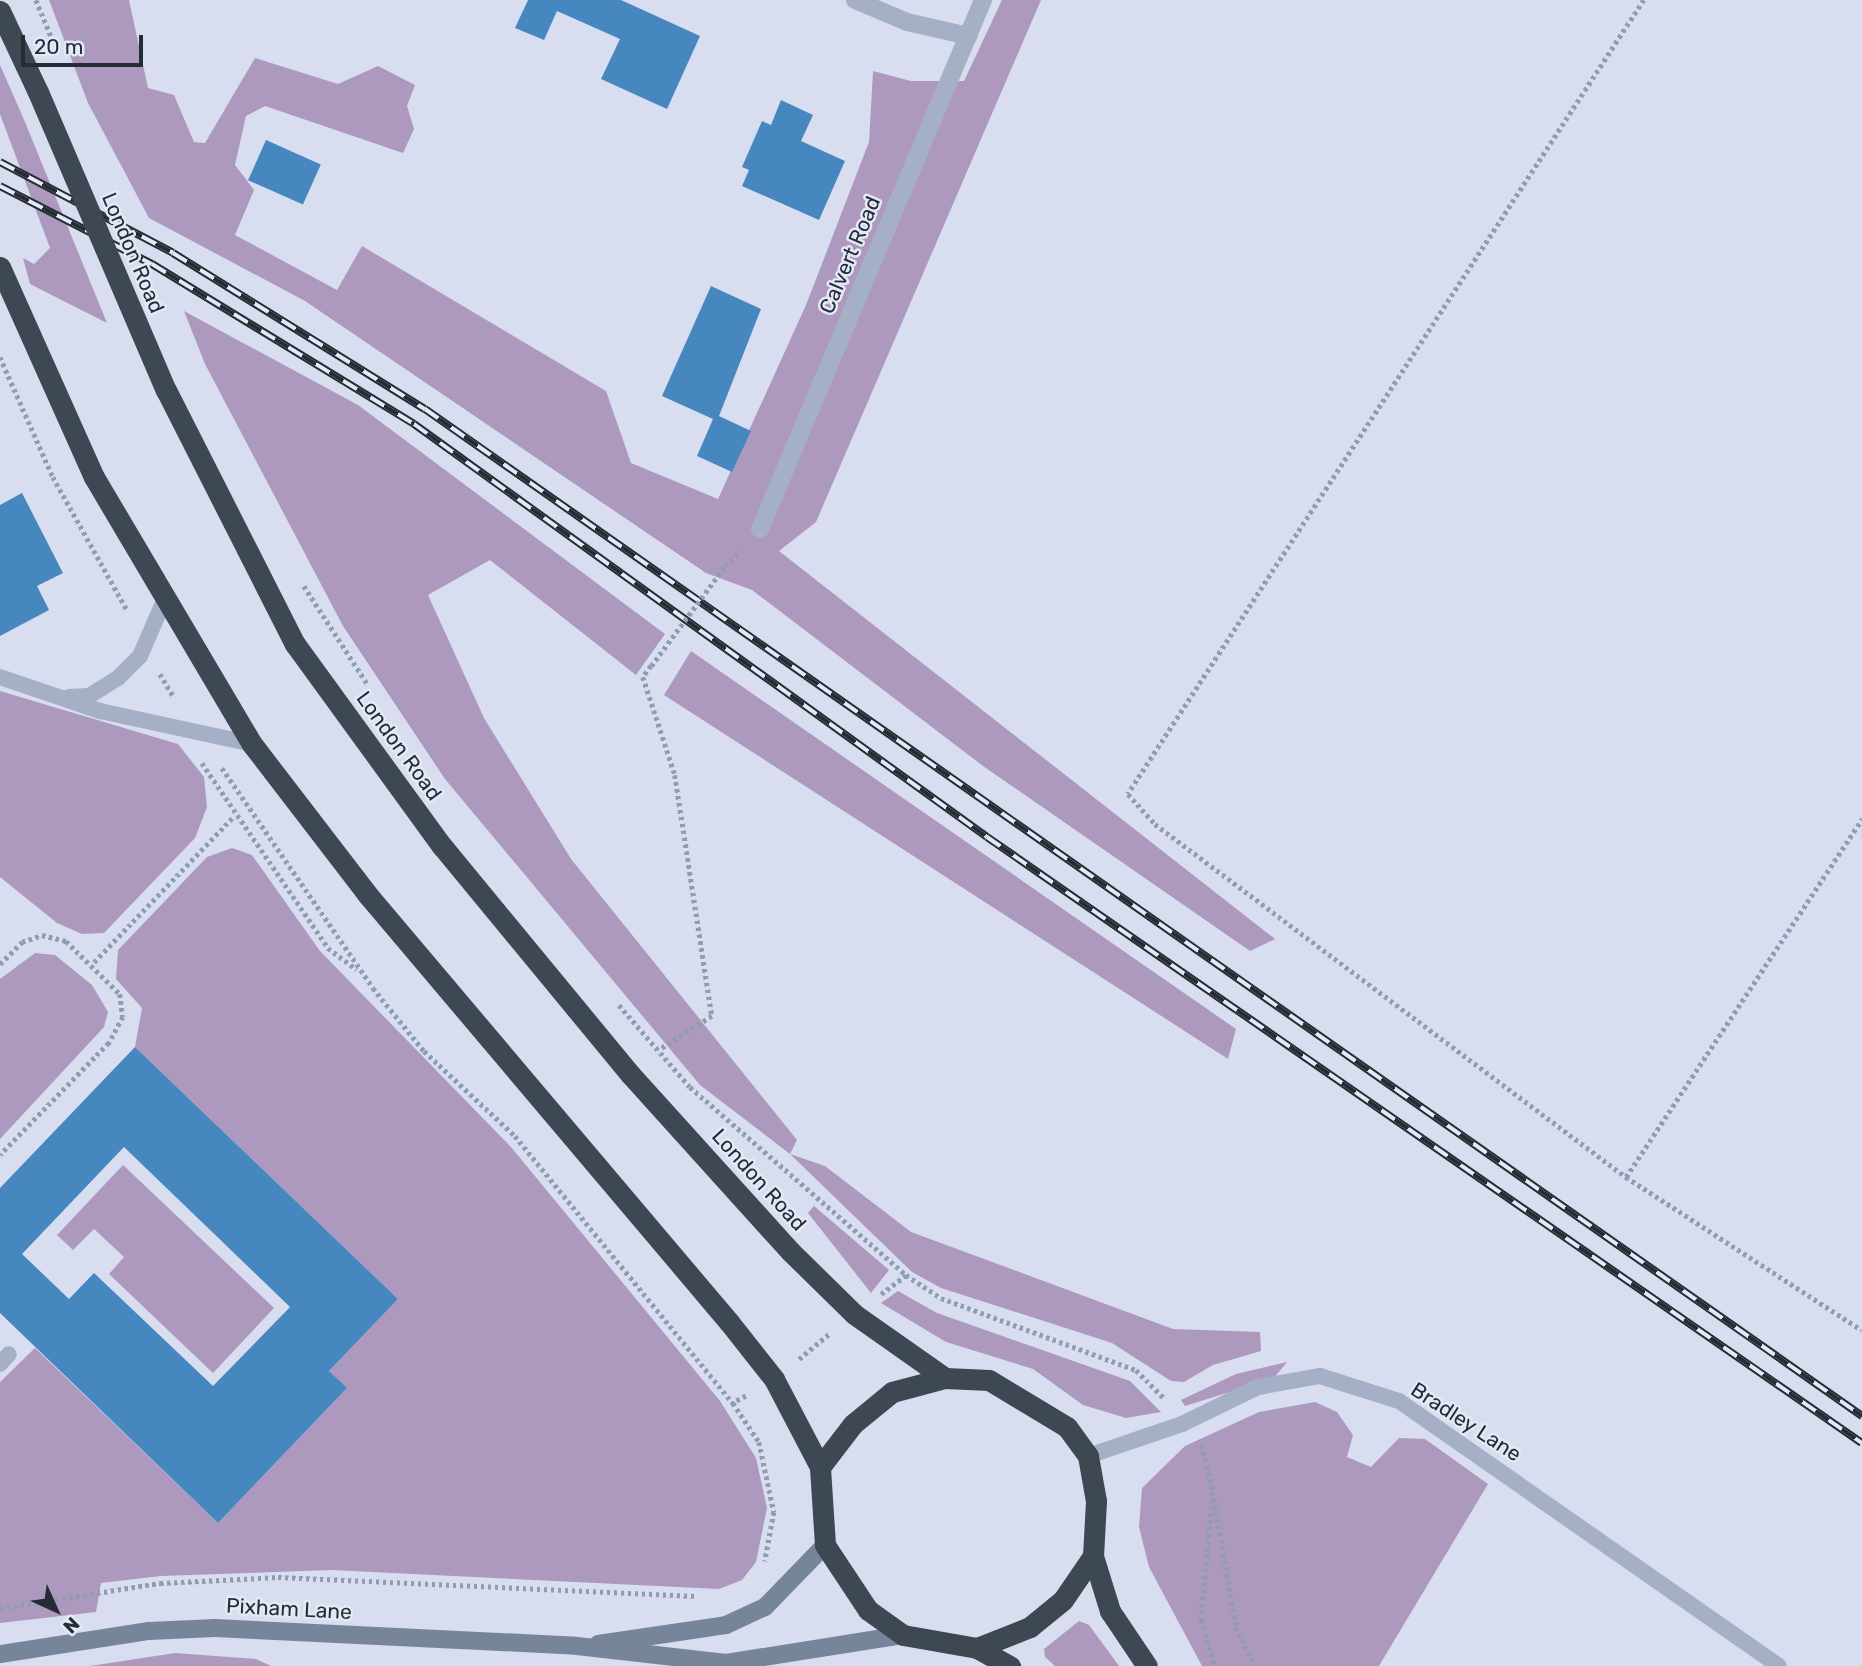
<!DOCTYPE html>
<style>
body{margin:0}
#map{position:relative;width:1862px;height:1666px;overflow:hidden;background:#d8deef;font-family:Rubik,sans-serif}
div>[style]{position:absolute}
.green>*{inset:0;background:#ad99bd}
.building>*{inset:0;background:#4687c0;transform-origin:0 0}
.path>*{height:4.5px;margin-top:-2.25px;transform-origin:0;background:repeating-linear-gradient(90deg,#8f9cb2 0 3.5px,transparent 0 7px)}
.lane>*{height:16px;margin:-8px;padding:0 8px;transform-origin:8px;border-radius:8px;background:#a5b0c7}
.street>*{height:18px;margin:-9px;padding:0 9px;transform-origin:9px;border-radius:9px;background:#a5b0c7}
.secondary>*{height:18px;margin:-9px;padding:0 9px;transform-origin:9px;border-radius:9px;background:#77859a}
.highway>*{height:21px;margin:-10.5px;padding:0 10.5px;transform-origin:10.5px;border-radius:10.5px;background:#3d4853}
.rail>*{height:8px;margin-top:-4px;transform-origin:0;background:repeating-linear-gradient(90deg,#e4e9f8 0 16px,#262c33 0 32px);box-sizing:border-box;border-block:2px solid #262c33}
.path-bridge>*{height:4.5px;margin-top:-2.25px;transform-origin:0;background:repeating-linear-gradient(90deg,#8f9cb2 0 3.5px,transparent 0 7px)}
.highway-bridge>*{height:21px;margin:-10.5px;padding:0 10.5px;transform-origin:10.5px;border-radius:10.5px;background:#3d4853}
span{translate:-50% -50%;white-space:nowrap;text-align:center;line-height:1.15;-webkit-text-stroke:5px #e4e9f8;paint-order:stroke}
.street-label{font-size:21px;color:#262c33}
.north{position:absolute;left:21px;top:1575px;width:70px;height:70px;-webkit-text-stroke:5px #e4e9f8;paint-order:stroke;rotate:135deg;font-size:19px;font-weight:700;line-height:28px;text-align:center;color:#262c33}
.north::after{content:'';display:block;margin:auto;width:24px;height:32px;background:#262c33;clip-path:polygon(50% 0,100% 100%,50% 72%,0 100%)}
.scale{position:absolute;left:21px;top:35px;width:122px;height:32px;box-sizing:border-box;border:4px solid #262c33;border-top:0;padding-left:9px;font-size:21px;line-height:24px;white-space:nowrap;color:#262c33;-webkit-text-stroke:5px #e4e9f8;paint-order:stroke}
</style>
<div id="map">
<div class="green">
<div style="clip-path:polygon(49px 0,129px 0,148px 88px,174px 95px,194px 142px,205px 143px,255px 58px,338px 84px,378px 66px,415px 85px,407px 106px,414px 129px,403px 153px,265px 106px,246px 116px,235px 165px,254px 190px,235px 235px,337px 290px,362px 246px,606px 391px,631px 463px,718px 499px,806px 305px,869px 142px,873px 71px,911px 81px,964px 81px,1002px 0,1041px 0,816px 522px,779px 551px,1275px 939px,1250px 951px,983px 766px,752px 590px,706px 573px,305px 301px,149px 218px,88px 103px)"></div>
<div style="clip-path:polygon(0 65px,25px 122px,107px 323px,30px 284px,23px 258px,34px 264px,50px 248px,0 114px)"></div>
<div style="clip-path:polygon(184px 311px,358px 405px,665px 634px,636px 675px,490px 560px,428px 595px,484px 718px,571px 859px,797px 1140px,790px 1154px,825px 1166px,911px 1232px,1173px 1329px,1260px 1332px,1261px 1351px,1213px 1365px,1184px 1382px,1171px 1381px,1112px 1343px,941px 1288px,912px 1272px,790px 1154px,700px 1085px,445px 779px,343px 626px,205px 364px)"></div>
<div style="clip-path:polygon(691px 651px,1236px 1029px,1228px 1059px,664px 695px)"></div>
<div style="clip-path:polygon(0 691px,178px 744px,204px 777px,207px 807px,195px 838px,104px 933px,82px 934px,57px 923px,0 877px)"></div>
<div style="clip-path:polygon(232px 848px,252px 855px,320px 951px,511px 1147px,720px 1401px,756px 1458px,767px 1508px,756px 1562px,742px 1580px,719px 1589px,331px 1570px,161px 1576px,101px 1583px,96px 1612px,0 1623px,0 1382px,35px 1348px,218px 1523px,346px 1389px,329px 1371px,398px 1299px,135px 1047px,142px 1008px,116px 979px,118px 950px,207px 857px)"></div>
<div style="clip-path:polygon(35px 953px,55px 955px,92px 985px,108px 1012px,104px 1027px,0 1139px,0 979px)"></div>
<div style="clip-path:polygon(123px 1165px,274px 1308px,213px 1373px,109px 1274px,124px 1257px,94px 1229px,73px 1250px,57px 1235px)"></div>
<div style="clip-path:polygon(814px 1206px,889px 1270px,871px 1293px,808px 1213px)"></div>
<div style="clip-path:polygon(898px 1291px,937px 1313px,1130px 1381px,1161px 1412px,1126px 1418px,1083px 1405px,1033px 1369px,946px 1342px,881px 1303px)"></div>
<div style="clip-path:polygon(1287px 1362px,1274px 1378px,1185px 1406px,1181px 1400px,1236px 1374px)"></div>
<div style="clip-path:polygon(1315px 1402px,1337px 1412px,1353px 1435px,1347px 1457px,1371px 1467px,1399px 1438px,1425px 1439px,1488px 1484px,1379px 1666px,1202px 1666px,1149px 1567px,1139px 1527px,1142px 1488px,1185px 1446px,1259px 1412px)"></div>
<div style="clip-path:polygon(1079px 1621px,1089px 1625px,1119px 1666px,1055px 1666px,1045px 1657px,1044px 1649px)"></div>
<div style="clip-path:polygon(175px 1653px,256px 1659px,271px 1666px,90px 1666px)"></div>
</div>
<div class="building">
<div style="clip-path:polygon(528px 0,621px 0,700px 36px,667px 109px,601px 79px,620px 39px,557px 11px,544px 40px,515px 28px)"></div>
<div style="clip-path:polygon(781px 100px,813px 115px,801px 141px,845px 161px,819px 220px,742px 186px,749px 170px,742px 167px,762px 121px,771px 125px)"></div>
<div style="left:266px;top:140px;width:60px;height:44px;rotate:24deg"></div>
<div style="clip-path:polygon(711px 286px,761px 309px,719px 416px,751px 431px,732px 472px,697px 456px,713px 419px,662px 396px)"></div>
<div style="clip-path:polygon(22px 493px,63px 573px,37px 586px,49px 610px,0 636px,0 505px)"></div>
<div style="clip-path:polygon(evenodd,135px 1047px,398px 1299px,329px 1371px,347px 1388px,218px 1523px,0 1313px,0 1188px,135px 1047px,124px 1147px,290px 1307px,213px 1386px,94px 1273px,69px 1299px,22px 1254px,124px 1147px)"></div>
</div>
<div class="path">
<div style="left:36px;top:0;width:44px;rotate:67.5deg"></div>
<div style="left:1644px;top:0;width:947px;rotate:123.02deg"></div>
<div style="left:1128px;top:794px;width:40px;rotate:48deg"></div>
<div style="left:1155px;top:824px;width:589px;rotate:36.85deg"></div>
<div style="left:1626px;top:1177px;width:281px;rotate:33deg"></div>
<div style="left:0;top:357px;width:131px;rotate:66.2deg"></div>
<div style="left:53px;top:477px;width:152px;rotate:60.9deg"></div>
<div style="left:725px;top:566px;width:22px;rotate:-47deg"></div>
<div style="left:304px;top:586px;width:118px;rotate:57.1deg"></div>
<div style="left:651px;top:666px;width:14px;rotate:126deg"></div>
<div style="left:643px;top:677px;width:103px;rotate:71.9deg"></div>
<div style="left:675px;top:775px;width:244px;rotate:81.3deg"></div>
<div style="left:712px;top:1016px;width:63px;rotate:147.3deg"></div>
<div style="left:160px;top:674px;width:27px;rotate:59deg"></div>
<div style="left:202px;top:763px;width:224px;rotate:55.7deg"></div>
<div style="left:328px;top:948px;width:36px;rotate:37deg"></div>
<div style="left:222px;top:768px;width:267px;rotate:55.5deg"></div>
<div style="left:373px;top:988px;width:81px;rotate:51deg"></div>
<div style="left:424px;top:1051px;width:125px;rotate:43deg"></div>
<div style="left:515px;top:1136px;width:345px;rotate:50.8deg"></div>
<div style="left:94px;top:962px;width:202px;rotate:-46.2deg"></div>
<div style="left:0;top:964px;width:31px;rotate:-45deg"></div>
<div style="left:22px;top:942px;width:21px;rotate:-19deg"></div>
<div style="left:42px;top:935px;width:25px;rotate:14deg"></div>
<div style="left:66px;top:941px;width:76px;rotate:44.5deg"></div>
<div style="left:120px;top:994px;width:23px;rotate:83deg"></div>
<div style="left:123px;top:1017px;width:30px;rotate:118deg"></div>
<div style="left:109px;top:1043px;width:156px;rotate:134.2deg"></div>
<div style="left:619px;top:1005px;width:108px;rotate:49.1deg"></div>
<div style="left:690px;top:1087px;width:286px;rotate:41deg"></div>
<div style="left:906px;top:1275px;width:42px;rotate:33.3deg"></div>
<div style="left:941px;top:1298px;width:208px;rotate:20.3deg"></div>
<div style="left:1136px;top:1370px;width:42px;rotate:45deg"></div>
<div style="left:1626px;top:1177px;width:429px;rotate:-56.6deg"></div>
<div style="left:881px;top:1294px;width:31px;rotate:-37deg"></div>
<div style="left:799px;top:1359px;width:40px;rotate:-40deg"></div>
<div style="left:746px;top:1396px;width:15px;rotate:152deg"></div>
<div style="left:733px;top:1403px;width:47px;rotate:56.3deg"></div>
<div style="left:759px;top:1442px;width:72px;rotate:77.9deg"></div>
<div style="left:774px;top:1512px;width:50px;rotate:100.4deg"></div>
<div style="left:1202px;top:1445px;width:48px;rotate:76.8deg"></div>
<div style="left:1213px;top:1492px;width:129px;rotate:95.4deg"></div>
<div style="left:1201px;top:1620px;width:48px;rotate:73.1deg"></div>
<div style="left:1214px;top:1498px;width:131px;rotate:80.3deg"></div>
<div style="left:1236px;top:1627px;width:43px;rotate:64deg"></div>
<div style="left:0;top:1608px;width:162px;rotate:-8.9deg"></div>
<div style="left:160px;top:1583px;width:118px;rotate:-2.9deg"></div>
<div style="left:278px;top:1577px;width:419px;rotate:2.6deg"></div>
</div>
<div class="lane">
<div style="left:0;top:677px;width:106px;rotate:18.8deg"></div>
<div style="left:100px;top:711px;width:156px;rotate:12.2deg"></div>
<div style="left:69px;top:697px;width:20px;rotate:-3deg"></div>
<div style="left:89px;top:696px;width:34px;rotate:-32deg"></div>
<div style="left:118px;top:678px;width:31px;rotate:-45deg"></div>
<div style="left:140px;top:656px;width:58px;rotate:-66.5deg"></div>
<div style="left:0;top:1364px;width:13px;rotate:-48deg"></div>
<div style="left:1088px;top:1456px;width:99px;rotate:-18.8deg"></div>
<div style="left:1182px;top:1424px;width:85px;rotate:-26deg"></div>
<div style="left:1258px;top:1387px;width:63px;rotate:-10.1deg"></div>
<div style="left:1320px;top:1376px;width:83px;rotate:17.6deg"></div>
<div style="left:1399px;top:1401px;width:463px;rotate:34.9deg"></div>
</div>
<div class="street">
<div style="left:855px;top:0;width:56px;rotate:22.9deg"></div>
<div style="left:907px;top:22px;width:63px;rotate:12.9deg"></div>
<div style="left:760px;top:529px;width:574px;rotate:-67.14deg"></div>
</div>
<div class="secondary">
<div style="left:598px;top:1644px;width:129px;rotate:-8.4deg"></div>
<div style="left:726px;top:1625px;width:43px;rotate:-24.8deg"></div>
<div style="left:765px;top:1607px;width:86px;rotate:-45.9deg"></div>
<div style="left:0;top:1654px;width:151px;rotate:-8.8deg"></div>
<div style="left:149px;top:1631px;width:66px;rotate:-2.6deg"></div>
<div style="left:215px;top:1628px;width:362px;rotate:2.8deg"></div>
<div style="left:577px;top:1646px;width:150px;rotate:6.5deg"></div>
<div style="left:726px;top:1663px;width:179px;rotate:-9deg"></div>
</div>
<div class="highway">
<div style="left:0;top:11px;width:89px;rotate:64.9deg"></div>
<div style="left:0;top:267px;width:230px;rotate:65.9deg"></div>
<div style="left:94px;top:477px;width:310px;rotate:59.4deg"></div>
<div style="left:252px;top:744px;width:189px;rotate:52.5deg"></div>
<div style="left:367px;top:894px;width:561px;rotate:49.78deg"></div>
<div style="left:729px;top:1322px;width:73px;rotate:51.7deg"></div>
<div style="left:774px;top:1379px;width:99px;rotate:62.4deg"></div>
<div style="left:166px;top:390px;width:285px;rotate:63.1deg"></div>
<div style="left:295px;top:644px;width:250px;rotate:54deg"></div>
<div style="left:442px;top:846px;width:296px;rotate:50.5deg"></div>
<div style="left:630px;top:1074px;width:239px;rotate:47.9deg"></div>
<div style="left:790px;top:1251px;width:90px;rotate:44.5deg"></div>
<div style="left:854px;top:1314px;width:111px;rotate:35.1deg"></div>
<div style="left:945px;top:1378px;width:44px;rotate:2.6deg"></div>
<div style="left:989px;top:1380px;width:91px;rotate:31.1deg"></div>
<div style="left:1067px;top:1427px;width:36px;rotate:54deg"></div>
<div style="left:1088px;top:1456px;width:46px;rotate:79.9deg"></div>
<div style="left:1096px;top:1501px;width:55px;rotate:93.1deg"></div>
<div style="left:1093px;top:1556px;width:53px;rotate:124.3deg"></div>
<div style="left:1063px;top:1600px;width:43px;rotate:140.7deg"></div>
<div style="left:1030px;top:1627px;width:57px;rotate:158.4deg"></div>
<div style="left:977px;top:1648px;width:75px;rotate:-170deg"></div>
<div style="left:903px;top:1635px;width:43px;rotate:-144.5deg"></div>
<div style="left:868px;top:1610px;width:78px;rotate:-123.5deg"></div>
<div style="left:825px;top:1545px;width:78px;rotate:-93.7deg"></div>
<div style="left:820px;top:1467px;width:54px;rotate:-52.5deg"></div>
<div style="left:853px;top:1424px;width:50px;rotate:-39.4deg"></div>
<div style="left:892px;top:1392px;width:55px;rotate:-14.8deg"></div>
<div style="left:1093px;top:1556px;width:58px;rotate:72.8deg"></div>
<div style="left:1110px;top:1611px;width:66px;rotate:56.1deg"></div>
<div style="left:977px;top:1648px;width:38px;rotate:29deg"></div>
</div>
<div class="rail">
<div style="left:0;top:162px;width:195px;rotate:27.7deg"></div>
<div style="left:173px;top:253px;width:296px;rotate:31.8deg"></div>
<div style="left:425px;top:409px;width:1755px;rotate:35.02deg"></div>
<div style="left:0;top:186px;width:171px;rotate:27.2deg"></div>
<div style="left:152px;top:264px;width:307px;rotate:31.4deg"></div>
<div style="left:414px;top:424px;width:706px;rotate:35.78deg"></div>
<div style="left:987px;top:837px;width:1064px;rotate:34.71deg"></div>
</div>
<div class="path-bridge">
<div style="left:651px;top:666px;width:124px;rotate:-53.5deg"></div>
</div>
<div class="highway-bridge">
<div style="left:38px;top:92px;width:324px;rotate:66.8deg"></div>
</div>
<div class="street-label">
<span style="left:133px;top:253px;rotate:67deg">London Road</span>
<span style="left:850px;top:255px;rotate:-67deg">Calvert Road</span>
<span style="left:399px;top:746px;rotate:54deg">London Road</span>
<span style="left:759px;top:1180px;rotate:48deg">London Road</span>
<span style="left:1466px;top:1422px;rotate:33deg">Bradley Lane</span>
<span style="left:289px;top:1609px;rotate:3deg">Pixham Lane</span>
</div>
<div class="north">N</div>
<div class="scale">20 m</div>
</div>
